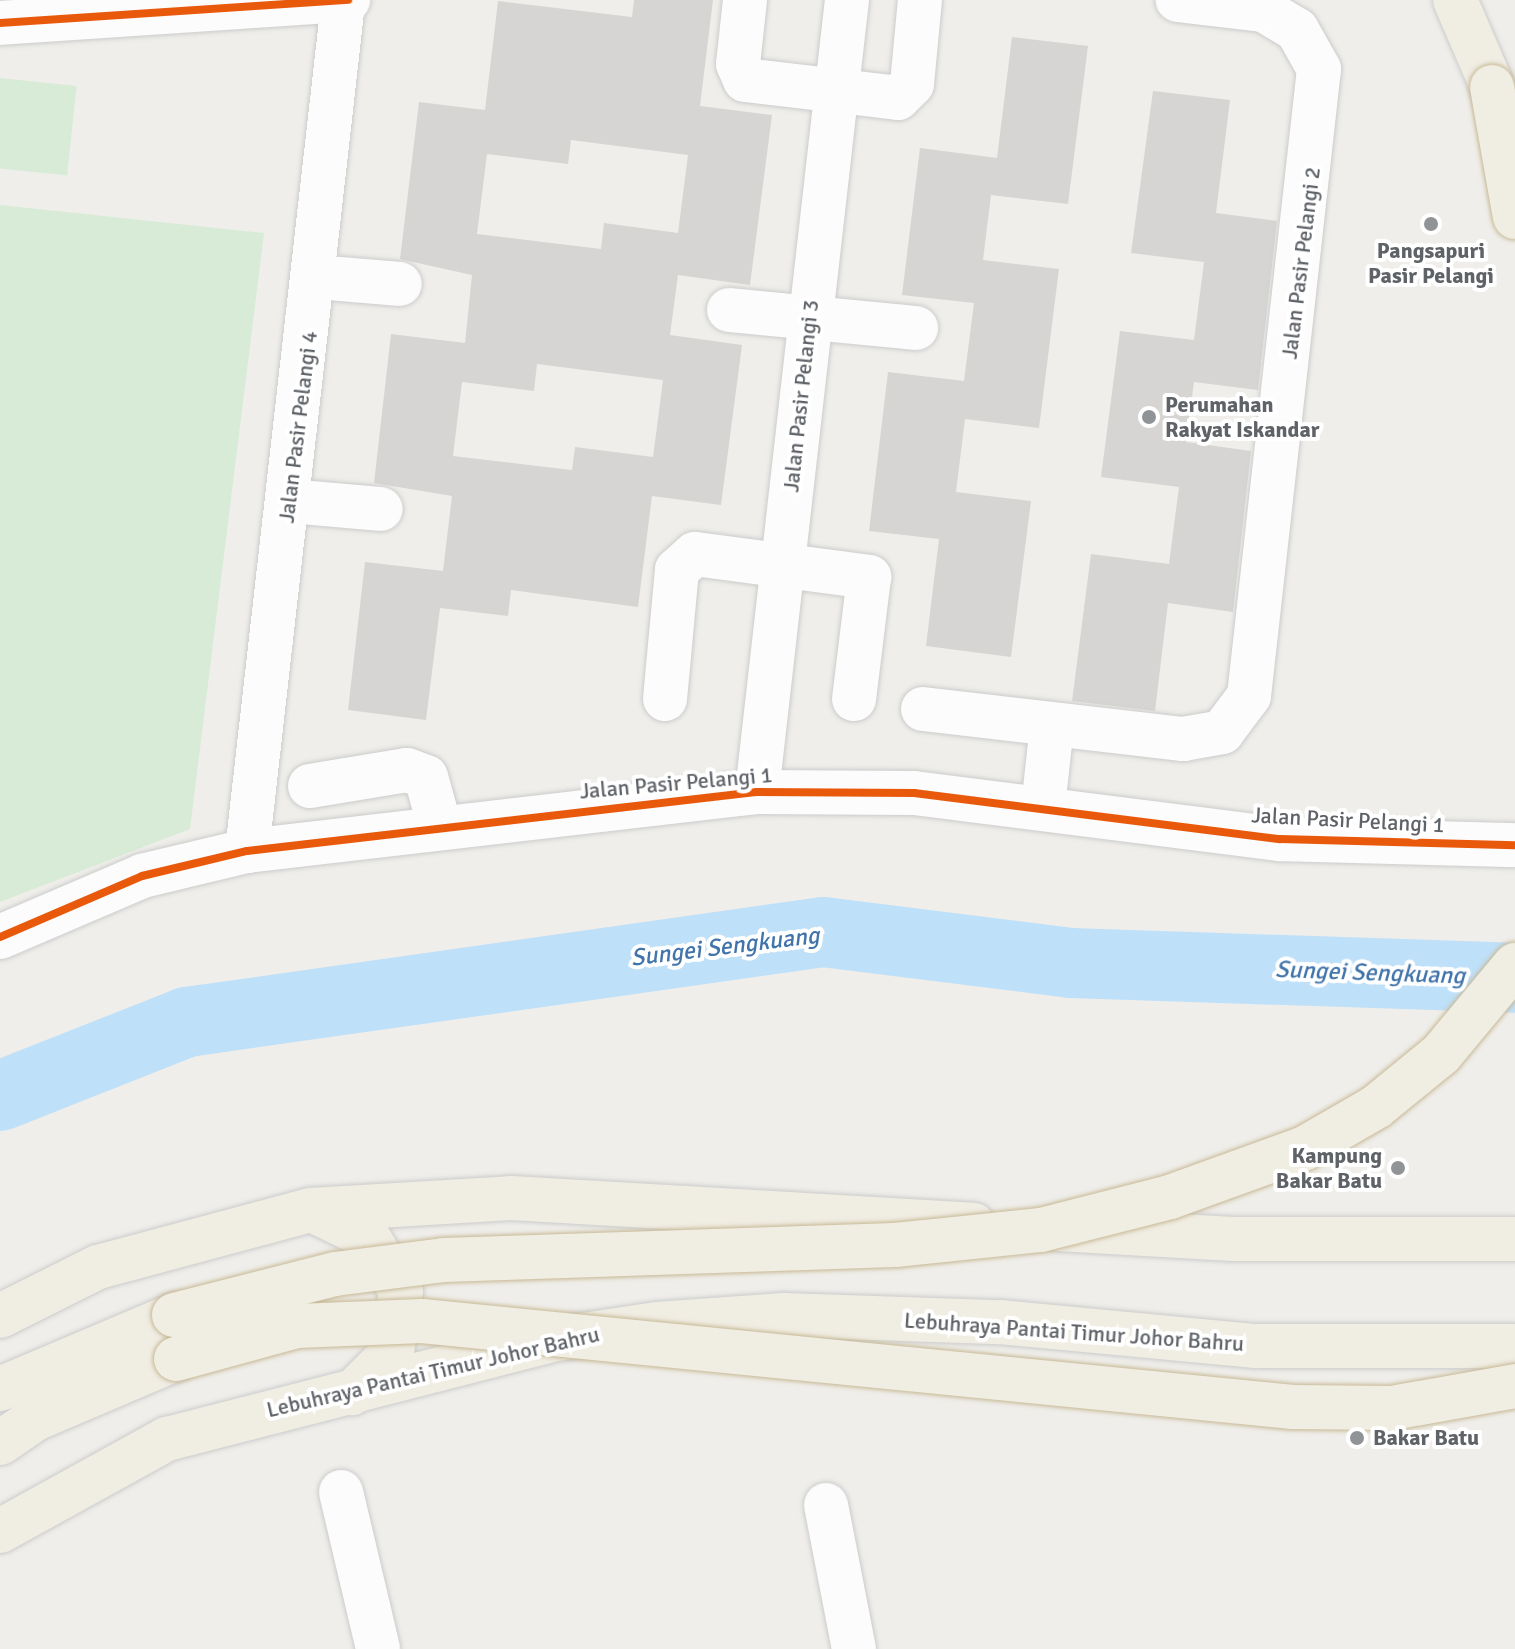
<!DOCTYPE html>
<style>
body{margin:0}
#map{position:relative;width:1515px;height:1649px;overflow:hidden;background:#efeeea;font-family:Signika,sans-serif}
div>[style]{position:absolute}
.green>*{inset:0;background:#d8ebd6;transform-origin:0 0}
.river>*{height:70px;margin:-35px;padding:0 35px;transform-origin:35px;border-radius:35px;background:#bfe0f9}
.building>*{inset:0;background:#d6d5d3}
.roads{filter:drop-shadow(0 0 2px #cbcccc) drop-shadow(0 0 2px #cbcccc)}
.minor>*{height:44px;margin:-22px;padding:0 22px;transform-origin:22px;border-radius:22px;background:#fdfcfc}
.highway>*{height:44px;margin:-22px;padding:0 22px;transform-origin:22px;border-radius:22px;background:#f0ede3}
.bridges{filter:drop-shadow(0 0 2px #c8b996) drop-shadow(0 0 2px #c8b996)}
.highway-bridge>*{height:44px;margin:-22px;padding:0 22px;transform-origin:22px;border-radius:22px;background:#f0ede3}
.cycleway>*{height:8px;margin:-4px;padding:0 4px;transform-origin:4px;border-radius:4px;background:#e8590c}
.dots>*{width:22px;height:22px;translate:-50% -50%;box-sizing:border-box;border:4px solid #fff;border-radius:50%}
span{translate:-50% -50%;white-space:nowrap;text-align:center;line-height:1.15;-webkit-text-stroke:8px #fff;paint-order:stroke}
.poi-label{font-size:22px;color:#5f6368;font-weight:700}
.left{translate:0 -50%;text-align:left}
.right{translate:-100% -50%;text-align:right}
.street-label{font-size:22px;color:#5f6368}
.water-label{font-size:24px;color:#4174aa;font-style:italic}
</style>
<div id="map">
<div class="green">
<div style="left:0;top:78px;width:77px;height:90px;rotate:6deg"></div>
<div style="clip-path:polygon(0 205px,264px 233px,190px 829px,0 902px)"></div>
</div>
<div class="river">
<div style="left:0;top:1096px;width:201px;rotate:-21.6deg"></div>
<div style="left:187px;top:1022px;width:642px;rotate:-8.05deg"></div>
<div style="left:823px;top:932px;width:250px;rotate:7.1deg"></div>
<div style="left:1071px;top:963px;width:444px;rotate:1.9deg"></div>
</div>
<div class="building">
<div style="clip-path:polygon(evenodd,634px 0,713px 0,700px 106px,772px 115px,750px 285px,678px 275px,670px 335px,742px 345px,721px 505px,652px 496px,638px 607px,511px 590px,508px 616px,440px 608px,426px 720px,348px 710px,365px 562px,443px 571px,452px 496px,374px 483px,391px 334px,465px 343px,472px 275px,400px 259px,419px 102px,485px 110px,498px 1px,632px 17px,634px 0,571px 140px,688px 155px,678px 233px,604px 223px,601px 249px,477px 234px,487px 154px,568px 164px,571px 140px,634px 0,537px 364px,663px 380px,653px 457px,575px 447px,572px 470px,453px 456px,462px 382px,534px 391px,537px 364px)"></div>
<div style="clip-path:polygon(1012px 37px,1088px 46px,1068px 204px,991px 195px,983px 260px,1059px 269px,1039px 428px,965px 419px,956px 492px,1031px 501px,1011px 657px,926px 646px,939px 539px,869px 531px,888px 372px,964px 381px,974px 303px,902px 295px,920px 148px,997px 158px)"></div>
<div style="clip-path:polygon(1153px 91px,1230px 100px,1216px 213px,1277px 221px,1258px 390px,1194px 382px,1186px 442px,1251px 451px,1233px 612px,1168px 603px,1155px 711px,1072px 701px,1091px 554px,1169px 564px,1179px 487px,1101px 477px,1120px 331px,1194px 340px,1204px 262px,1131px 253px)"></div>
</div>
<div class="roads">
<div class="minor">
<div style="left:745px;top:0;width:64px;rotate:96.2deg"></div>
<div style="left:738px;top:64px;width:17px;rotate:66deg"></div>
<div style="left:745px;top:80px;width:154px;rotate:6.7deg"></div>
<div style="left:898px;top:98px;width:20px;rotate:-45deg"></div>
<div style="left:912px;top:84px;width:84px;rotate:-84.6deg"></div>
<div style="left:0;top:23px;width:349px;rotate:-3.8deg"></div>
<div style="left:315px;top:277px;width:85px;rotate:4.7deg"></div>
<div style="left:729px;top:310px;width:188px;rotate:5.5deg"></div>
<div style="left:289px;top:501px;width:92px;rotate:5deg"></div>
<div style="left:665px;top:699px;width:130px;rotate:-84.7deg"></div>
<div style="left:677px;top:570px;width:24px;rotate:-42deg"></div>
<div style="left:695px;top:554px;width:176px;rotate:7.5deg"></div>
<div style="left:869px;top:577px;width:123px;rotate:97deg"></div>
<div style="left:923px;top:709px;width:262px;rotate:6.6deg"></div>
<div style="left:1183px;top:739px;width:40px;rotate:-10deg"></div>
<div style="left:1222px;top:732px;width:45px;rotate:-53.1deg"></div>
<div style="left:1249px;top:696px;width:631px;rotate:-83.63deg"></div>
<div style="left:1319px;top:69px;width:45px;rotate:-119.4deg"></div>
<div style="left:1297px;top:30px;width:39px;rotate:-149deg"></div>
<div style="left:1264px;top:10px;width:87px;rotate:-173.4deg"></div>
<div style="left:310px;top:786px;width:98px;rotate:-9.4deg"></div>
<div style="left:407px;top:770px;width:20px;rotate:20deg"></div>
<div style="left:426px;top:777px;width:52px;rotate:74.4deg"></div>
<div style="left:757px;top:792px;width:797px;rotate:-83.52deg"></div>
<div style="left:1043px;top:807px;width:82px;rotate:-83.7deg"></div>
<div style="left:247px;top:851px;width:853px;rotate:-83.54deg"></div>
<div style="left:0;top:937px;width:155px;rotate:-23.2deg"></div>
<div style="left:142px;top:876px;width:108px;rotate:-13.4deg"></div>
<div style="left:247px;top:851px;width:513px;rotate:-6.6deg"></div>
<div style="left:757px;top:792px;width:157px;rotate:0.4deg"></div>
<div style="left:914px;top:793px;width:369px;rotate:7.2deg"></div>
<div style="left:1280px;top:839px;width:235px;rotate:1.5deg"></div>
<div style="left:341px;top:1492px;width:161px;rotate:76.7deg"></div>
<div style="left:826px;top:1505px;width:147px;rotate:79deg"></div>
</div>
<div class="highway">
<div style="left:1455px;top:0;width:134px;rotate:66.7deg"></div>
<div style="left:316px;top:1212px;width:58px;rotate:25.7deg"></div>
<div style="left:368px;top:1237px;width:63px;rotate:58.6deg"></div>
<div style="left:401px;top:1291px;width:63px;rotate:98.3deg"></div>
<div style="left:392px;top:1353px;width:57px;rotate:135deg"></div>
<div style="left:1058px;top:1229px;width:175px;rotate:3.3deg"></div>
<div style="left:1233px;top:1239px;width:282px"></div>
<div style="left:0;top:1316px;width:110px;rotate:-26.6deg"></div>
<div style="left:98px;top:1267px;width:220px;rotate:-15deg"></div>
<div style="left:311px;top:1210px;width:200px;rotate:-3.4deg"></div>
<div style="left:511px;top:1198px;width:463px;rotate:3.3deg"></div>
<div style="left:0;top:1389px;width:189px;rotate:-23deg"></div>
<div style="left:0;top:1443px;width:42px;rotate:-34.4deg"></div>
<div style="left:35px;top:1419px;width:153px;rotate:-23.1deg"></div>
<div style="left:0;top:1531px;width:191px;rotate:-28.9deg"></div>
<div style="left:167px;top:1439px;width:403px;rotate:-14.4deg"></div>
<div style="left:557px;top:1339px;width:101px;rotate:-8.5deg"></div>
<div style="left:657px;top:1324px;width:127px;rotate:-4.1deg"></div>
<div style="left:784px;top:1315px;width:216px;rotate:1.9deg"></div>
<div style="left:1000px;top:1322px;width:257px;rotate:5.4deg"></div>
<div style="left:1256px;top:1346px;width:259px"></div>
</div>
</div>
<div class="bridges">
<div class="highway-bridge">
<div style="left:1492px;top:87px;width:132px;rotate:80deg"></div>
<div style="left:174px;top:1315px;width:166px;rotate:-14.3deg"></div>
<div style="left:335px;top:1274px;width:110px;rotate:-7.3deg"></div>
<div style="left:444px;top:1260px;width:451px;rotate:-1.9deg"></div>
<div style="left:895px;top:1245px;width:147px;rotate:-5.9deg"></div>
<div style="left:1041px;top:1230px;width:133px;rotate:-14.3deg"></div>
<div style="left:1170px;top:1197px;width:144px;rotate:-19.9deg"></div>
<div style="left:1305px;top:1148px;width:82px;rotate:-30deg"></div>
<div style="left:1376px;top:1107px;width:84px;rotate:-39.2deg"></div>
<div style="left:1441px;top:1054px;width:116px;rotate:-50.3deg"></div>
<div style="left:176px;top:1359px;width:125px;rotate:-15.3deg"></div>
<div style="left:297px;top:1326px;width:125px;rotate:-2.3deg"></div>
<div style="left:422px;top:1321px;width:875px;rotate:5.64deg"></div>
<div style="left:1293px;top:1407px;width:99px;rotate:0.6deg"></div>
<div style="left:1392px;top:1408px;width:125px;rotate:-10.1deg"></div>
</div>
</div>
<div class="cycleway">
<div style="left:0;top:23px;width:349px;rotate:-3.8deg"></div>
<div style="left:0;top:937px;width:155px;rotate:-23.2deg"></div>
<div style="left:142px;top:876px;width:108px;rotate:-13.4deg"></div>
<div style="left:247px;top:851px;width:513px;rotate:-6.6deg"></div>
<div style="left:757px;top:792px;width:157px;rotate:0.4deg"></div>
<div style="left:914px;top:793px;width:369px;rotate:7.2deg"></div>
<div style="left:1280px;top:839px;width:235px;rotate:1.5deg"></div>
</div>
<div class="dots">
<div style="left:1431px;top:224px;background:#919496"></div>
<div style="left:1149px;top:417px;background:#919496"></div>
<div style="left:1398px;top:1168px;background:#919496"></div>
<div style="left:1357px;top:1438px;background:#919496"></div>
</div>
<div class="poi-label">
<span style="left:1431px;top:263px">Pangsapuri<br>Pasir Pelangi</span>
<span class="left" style="left:1165px;top:417px">Perumahan<br>Rakyat Iskandar</span>
<span class="right" style="left:1382px;top:1168px">Kampung<br>Bakar Batu</span>
<span class="left" style="left:1373px;top:1438px">Bakar Batu</span>
</div>
<div class="street-label">
<span style="left:1301px;top:263px;rotate:-83deg">Jalan Pasir Pelangi 2</span>
<span style="left:801px;top:396px;rotate:-84deg">Jalan Pasir Pelangi 3</span>
<span style="left:298px;top:427px;rotate:-83deg">Jalan Pasir Pelangi 4</span>
<span style="left:676px;top:783px;rotate:-5deg">Jalan Pasir Pelangi 1</span>
<span style="left:1348px;top:820px;rotate:3deg">Jalan Pasir Pelangi 1</span>
<span style="left:1074px;top:1332px;rotate:4deg">Lebuhraya Pantai Timur Johor Bahru</span>
<span style="left:433px;top:1372px;rotate:-13deg">Lebuhraya Pantai Timur Johor Bahru</span>
</div>
<div class="water-label">
<span style="left:725px;top:947px;rotate:-7deg">Sungei Sengkuang</span>
<span style="left:1370px;top:973px;rotate:2deg">Sungei Sengkuang</span>
</div>
</div>
